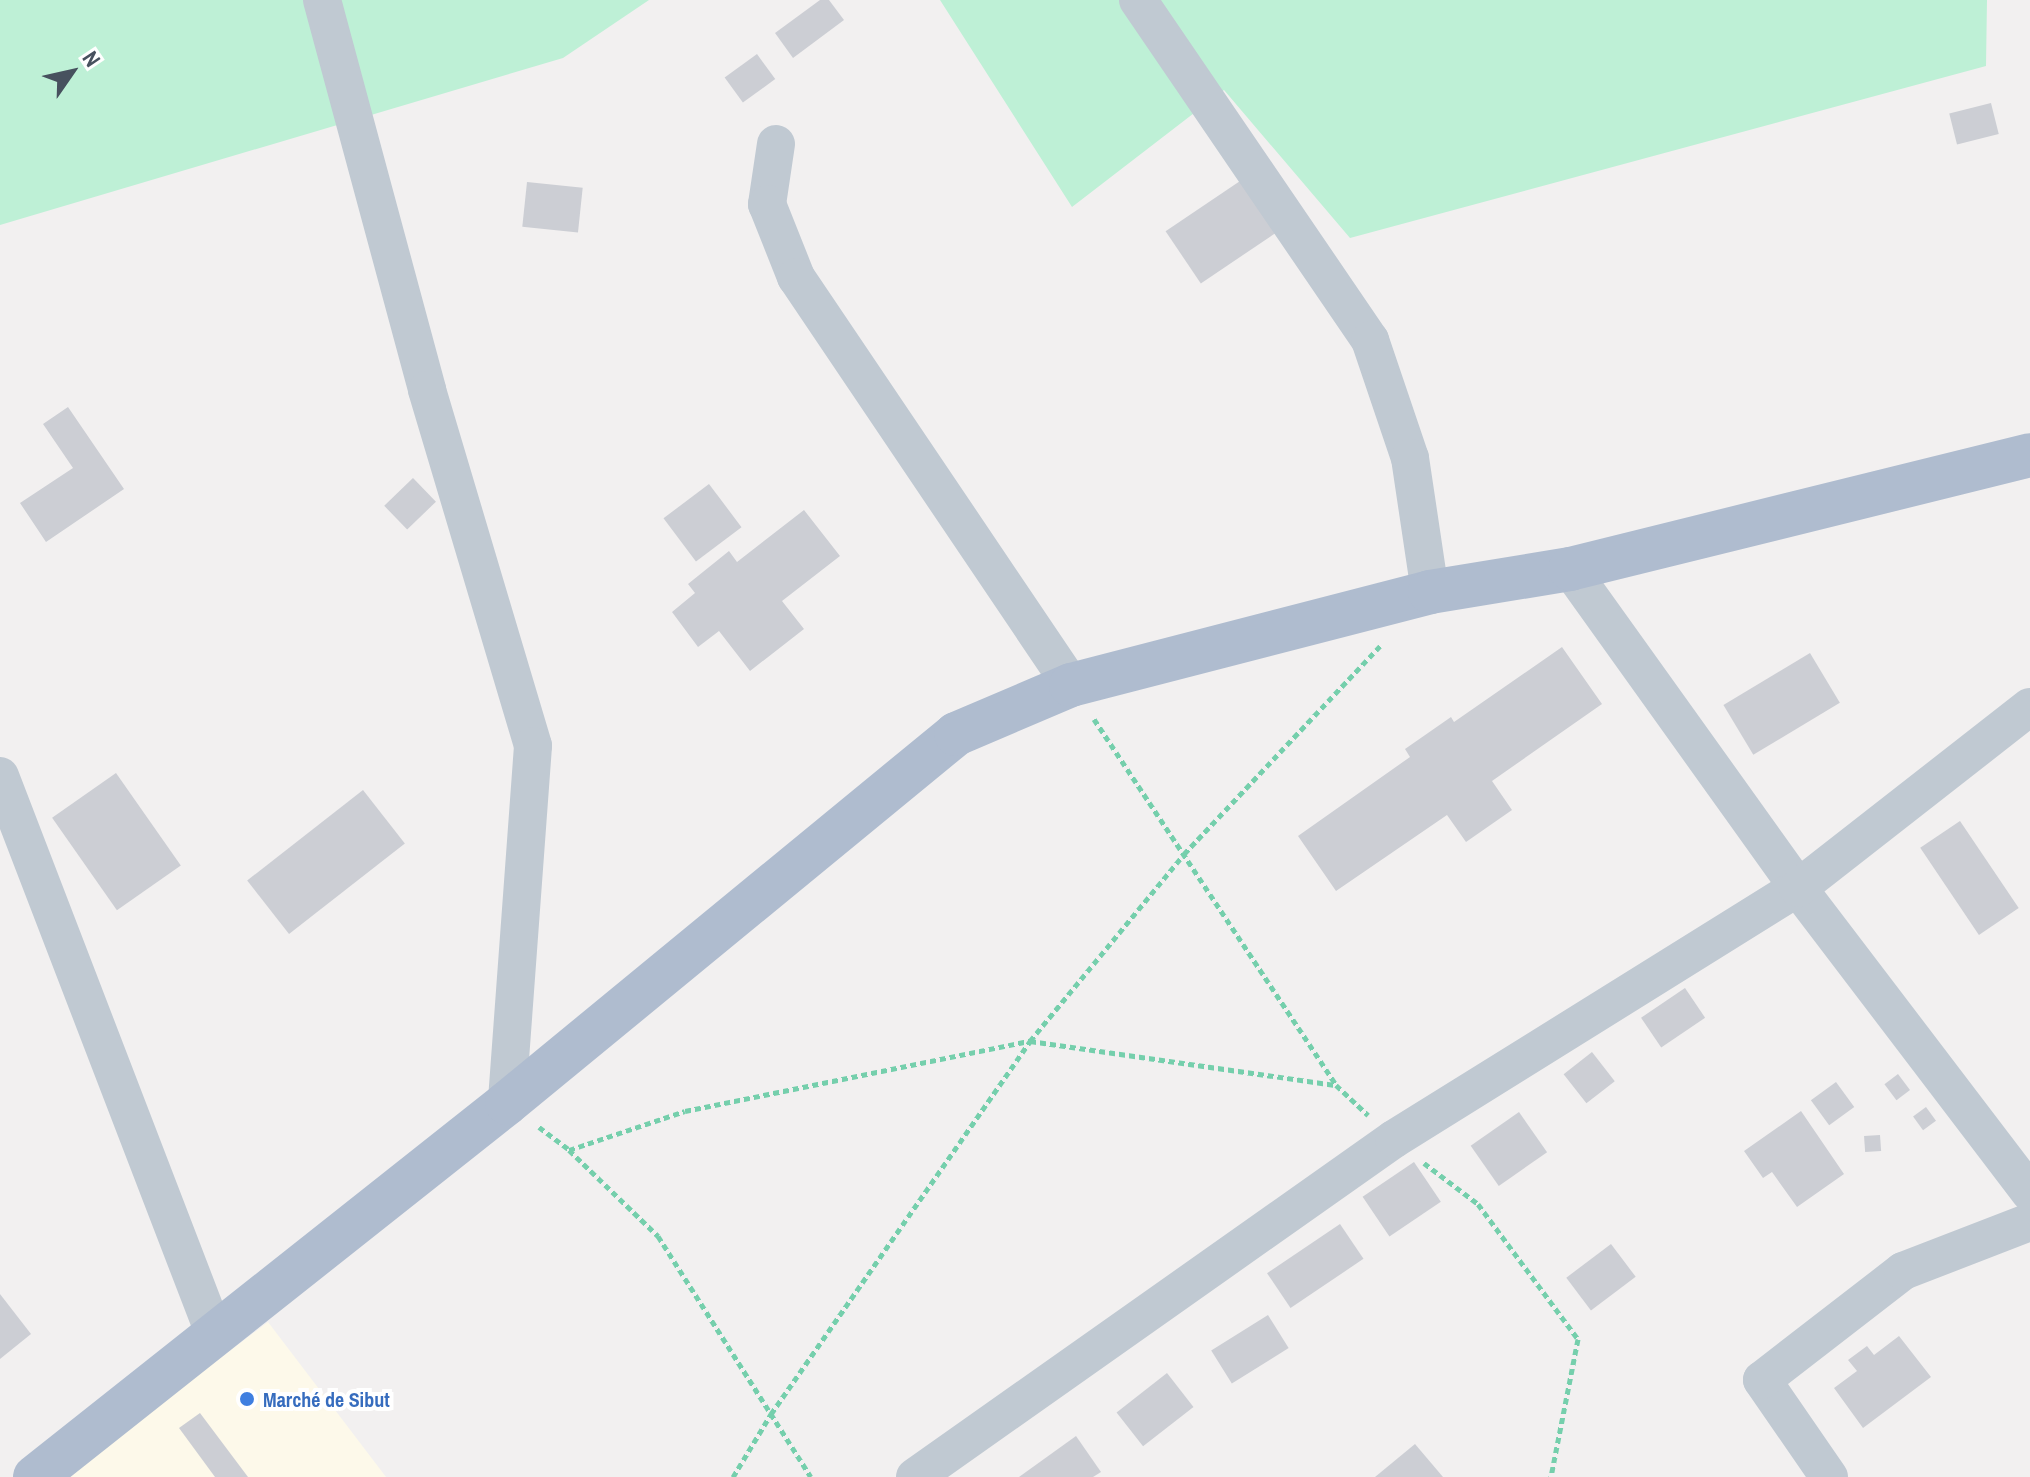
<!DOCTYPE html>
<meta charset="utf-8">
<style>
body{margin:0}
#map{position:relative;width:2030px;height:1477px;overflow:hidden;background:#f2f0f0;font-family:"Archivo Narrow",sans-serif}
div>[style]{position:absolute}
.commercial>*{inset:0;background:#fdf9ea}
.green>*{inset:0;background:#bef0d6}
.building>*{inset:0;background:#ccced4;transform-origin:0 0}
.path>*{height:5px;margin-top:-2.5px;transform-origin:0;background:repeating-linear-gradient(90deg,#75cfac 0 6px,transparent 0 10px)}
.minor>*{height:38px;margin:-19px;padding:0 19px;transform-origin:19px;border-radius:19px;background:#c0c9d2}
.major>*{height:44px;margin:-22px;padding:0 22px;transform-origin:22px;border-radius:22px;background:#afbccf}
.dots>*{width:22px;height:22px;translate:-50% -50%;box-sizing:border-box;border:4px solid #fff;border-radius:50%}
span{translate:-50% -50%;white-space:nowrap;text-align:center;line-height:1.15;-webkit-text-stroke:8px #fff;paint-order:stroke}
.shop-label{font-size:20px;color:#366cbe;font-weight:700}
.left{translate:0 -50%;text-align:left}
.north{position:absolute;left:32px;top:32px;width:80px;height:80px;-webkit-text-stroke:6px #fff;paint-order:stroke;rotate:56deg;font-size:22px;font-weight:700;line-height:32px;text-align:center;color:#47515e}
.north::after{content:'';display:block;margin:auto;width:28px;height:36px;background:#47515e;clip-path:polygon(50% 0,100% 100%,50% 72%,0 100%)}
</style>
<div id="map">
<div class="commercial">
<div style="clip-path:polygon(268px 1322px,386px 1477px,64px 1477px)"></div>
</div>
<div class="green">
<div style="clip-path:polygon(0 0,649px 0,563px 58px,0 225px)"></div>
<div style="clip-path:polygon(940px 0,1987px 0,1986px 66px,1350px 238px,1224px 90px,1072px 207px)"></div>
</div>
<div class="building">
<div style="clip-path:polygon(820px 0,829px 0,844px 20px,793px 58px,775px 33px)"></div>
<div style="left:757px;top:54px;width:31px;height:40px;rotate:54deg"></div>
<div style="left:1991px;top:103px;width:32px;height:43px;rotate:76deg"></div>
<div style="left:1246px;top:177px;width:63px;height:97px;rotate:56deg"></div>
<div style="left:527px;top:182px;width:56px;height:45px;rotate:6deg"></div>
<div style="clip-path:polygon(68px 407px,124px 489px,46px 542px,20px 503px,73px 468px,43px 424px)"></div>
<div style="left:413px;top:478px;width:33px;height:40px;rotate:46deg"></div>
<div style="left:709px;top:484px;width:54px;height:57px;rotate:53deg"></div>
<div style="clip-path:polygon(804px 510px,840px 556px,782px 601px,804px 629px,750px 671px,719px 631px,698px 647px,672px 612px,695px 593px,688px 584px,729px 551px,737px 562px)"></div>
<div style="clip-path:polygon(1562px 647px,1602px 704px,1492px 781px,1512px 810px,1466px 842px,1447px 815px,1336px 891px,1298px 836px,1410px 757px,1405px 749px,1451px 717px,1454px 722px)"></div>
<div style="left:1810px;top:653px;width:58px;height:101px;rotate:59deg"></div>
<div style="left:116px;top:773px;width:113px;height:78px;rotate:55deg"></div>
<div style="left:363px;top:790px;width:68px;height:147px;rotate:52deg"></div>
<div style="left:1960px;top:821px;width:105px;height:48px;rotate:56deg"></div>
<div style="left:1685px;top:988px;width:36px;height:53px;rotate:56deg"></div>
<div style="left:1592px;top:1052px;width:37px;height:36px;rotate:52deg"></div>
<div style="left:1898px;top:1074px;width:20px;height:17px;rotate:53deg"></div>
<div style="left:1836px;top:1082px;width:31px;height:31px;rotate:54deg"></div>
<div style="left:1926px;top:1107px;width:17px;height:16px;rotate:54deg"></div>
<div style="clip-path:polygon(1801px 1111px,1844px 1174px,1797px 1207px,1772px 1172px,1763px 1178px,1744px 1151px)"></div>
<div style="left:1519px;top:1112px;width:49px;height:59px;rotate:55deg"></div>
<div style="left:1880px;top:1135px;width:16px;height:16px;rotate:86deg"></div>
<div style="left:1414px;top:1162px;width:48px;height:62px;rotate:56deg"></div>
<div style="left:1340px;top:1224px;width:42px;height:88px;rotate:56deg"></div>
<div style="left:1611px;top:1244px;width:41px;height:56px;rotate:53deg"></div>
<div style="clip-path:polygon(0 1294px,31px 1334px,0 1359px)"></div>
<div style="left:1268px;top:1315px;width:39px;height:67px;rotate:58deg"></div>
<div style="clip-path:polygon(1899px 1336px,1931px 1377px,1863px 1428px,1834px 1388px,1857px 1371px,1848px 1360px,1867px 1346px,1874px 1355px)"></div>
<div style="left:1167px;top:1373px;width:43px;height:64px;rotate:52deg"></div>
<div style="clip-path:polygon(200px 1413px,248px 1477px,215px 1477px,179px 1428px)"></div>
<div style="clip-path:polygon(1076px 1436px,1101px 1472px,1093px 1477px,1019px 1477px)"></div>
<div style="clip-path:polygon(1415px 1444px,1443px 1477px,1375px 1477px)"></div>
</div>
<div class="path">
<div style="left:1094px;top:719px;width:439px;rotate:56.5deg"></div>
<div style="left:1336px;top:1085px;width:44px;rotate:43.2deg"></div>
<div style="left:539px;top:1127px;width:38px;rotate:37deg"></div>
<div style="left:569px;top:1150px;width:124px;rotate:44deg"></div>
<div style="left:658px;top:1236px;width:285px;rotate:57.6deg"></div>
<div style="left:569px;top:1150px;width:122px;rotate:-18.6deg"></div>
<div style="left:685px;top:1111px;width:352px;rotate:-11.5deg"></div>
<div style="left:1030px;top:1041px;width:308px;rotate:8.2deg"></div>
<div style="left:1424px;top:1163px;width:68px;rotate:37.2deg"></div>
<div style="left:1478px;top:1204px;width:168px;rotate:53.5deg"></div>
<div style="left:1578px;top:1339px;width:141px;rotate:101.1deg"></div>
<div style="left:733px;top:1477px;width:74px;rotate:-58.9deg"></div>
<div style="left:771px;top:1414px;width:454px;rotate:-55.2deg"></div>
<div style="left:1030px;top:1041px;width:242px;rotate:-50.5deg"></div>
<div style="left:1184px;top:854px;width:286px;rotate:-46.7deg"></div>
</div>
<div class="minor">
<div style="left:322px;top:0;width:404px;rotate:74.9deg"></div>
<div style="left:427px;top:390px;width:371px;rotate:73.4deg"></div>
<div style="left:533px;top:746px;width:358px;rotate:94.2deg"></div>
<div style="left:1138px;top:0;width:412px;rotate:55.7deg"></div>
<div style="left:1370px;top:340px;width:125px;rotate:71.3deg"></div>
<div style="left:1410px;top:458px;width:135px;rotate:81.5deg"></div>
<div style="left:776px;top:144px;width:61px;rotate:98.5deg"></div>
<div style="left:767px;top:204px;width:79px;rotate:68.3deg"></div>
<div style="left:796px;top:277px;width:492px;rotate:56deg"></div>
<div style="left:1570px;top:569px;width:392px;rotate:54.4deg"></div>
<div style="left:1798px;top:888px;width:383px;rotate:52.7deg"></div>
<div style="left:0;top:776px;width:597px;rotate:68.98deg"></div>
<div style="left:915px;top:1477px;width:586px;rotate:-35.21deg"></div>
<div style="left:1394px;top:1139px;width:476px;rotate:-31.9deg"></div>
<div style="left:1798px;top:888px;width:294px;rotate:-38deg"></div>
<div style="left:1829px;top:1477px;width:118px;rotate:-124.6deg"></div>
<div style="left:1762px;top:1380px;width:178px;rotate:-37.7deg"></div>
<div style="left:1903px;top:1271px;width:136px;rotate:-21.1deg"></div>
</div>
<div class="major">
<div style="left:35px;top:1477px;width:602px;rotate:-38.39deg"></div>
<div style="left:507px;top:1103px;width:581px;rotate:-39.41deg"></div>
<div style="left:956px;top:734px;width:125px;rotate:-23.1deg"></div>
<div style="left:1071px;top:685px;width:371px;rotate:-14.5deg"></div>
<div style="left:1430px;top:592px;width:142px;rotate:-9.3deg"></div>
<div style="left:1570px;top:569px;width:474px;rotate:-13.9deg"></div>
</div>
<div class="dots">
<div style="left:247px;top:1399px;background:#3f7fe0"></div>
</div>
<div class="shop-label">
<span class="left" style="left:263px;top:1399px">Marché de Sibut</span>
</div>
<div class="north">N</div>
</div>
